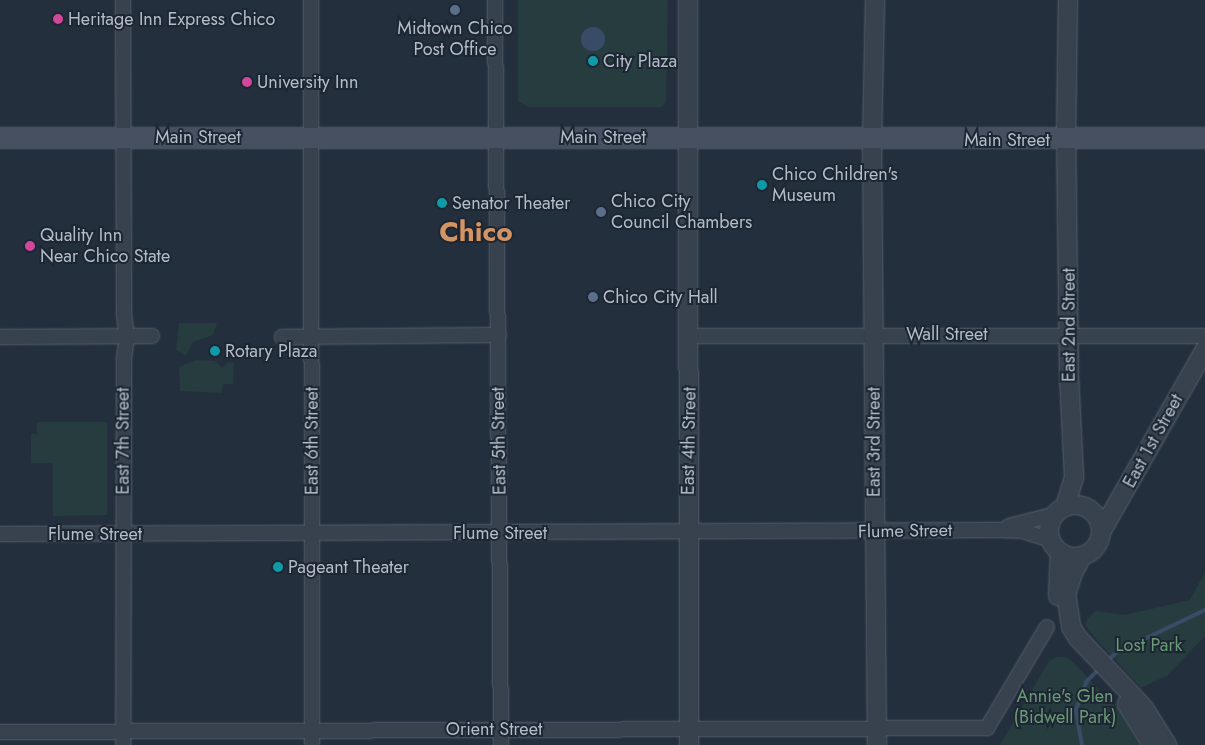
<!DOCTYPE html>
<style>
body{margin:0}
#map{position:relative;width:1205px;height:745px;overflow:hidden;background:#242f3e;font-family:Jost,sans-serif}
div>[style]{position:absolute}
.green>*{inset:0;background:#263c3f}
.water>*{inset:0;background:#394c67}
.round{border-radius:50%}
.stream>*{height:4px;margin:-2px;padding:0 2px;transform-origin:2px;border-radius:2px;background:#394c67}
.roads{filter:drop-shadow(0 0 1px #565f6c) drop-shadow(0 0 1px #565f6c)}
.minor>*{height:14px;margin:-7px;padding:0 7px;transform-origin:7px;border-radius:7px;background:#38414e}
.tertiary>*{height:18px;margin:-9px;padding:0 9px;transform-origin:9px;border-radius:9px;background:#38414e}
.tertiary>.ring{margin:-9px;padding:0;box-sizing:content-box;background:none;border:18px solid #38414e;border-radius:50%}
.secondary>*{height:20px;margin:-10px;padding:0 10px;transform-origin:10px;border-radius:10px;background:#465061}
.dots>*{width:14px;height:14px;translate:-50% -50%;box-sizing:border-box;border:2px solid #1d2633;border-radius:50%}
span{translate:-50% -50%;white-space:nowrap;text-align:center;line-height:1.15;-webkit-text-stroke:4px #1d2633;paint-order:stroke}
.poi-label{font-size:18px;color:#b4bcc9}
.left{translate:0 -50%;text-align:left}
.street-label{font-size:18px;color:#b4bcc9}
.park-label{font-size:18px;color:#6b9a76}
.town-label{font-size:28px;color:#d59563;font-weight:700}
</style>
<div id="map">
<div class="green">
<div style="clip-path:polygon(518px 0,668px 0,666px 102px,662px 107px,528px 107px,518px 101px)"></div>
<div style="clip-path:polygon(179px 323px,217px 323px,213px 335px,193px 342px,186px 356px,176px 350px)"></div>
<div style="clip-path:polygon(196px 360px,215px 361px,222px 368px,229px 362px,234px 363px,233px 384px,223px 384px,222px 393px,180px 391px,179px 367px)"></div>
<div style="clip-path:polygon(37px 422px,107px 422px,107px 515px,53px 516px,53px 463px,31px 463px,31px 434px,37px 434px)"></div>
<div style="clip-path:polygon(1205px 572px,1205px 636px,1168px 675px,1141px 688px,1089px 631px,1085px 624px,1088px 618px,1095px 611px,1125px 615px,1190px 600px)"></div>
<div style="clip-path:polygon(1057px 657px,1066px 657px,1073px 662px,1121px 713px,1139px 745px,1000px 745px,1049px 661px)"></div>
</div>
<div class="water">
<div class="round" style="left:581px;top:27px;width:24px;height:24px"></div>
</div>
<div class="stream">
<div style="left:1107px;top:661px;width:13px;rotate:-42deg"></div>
<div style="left:1117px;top:652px;width:98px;rotate:-25.5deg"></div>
<div style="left:1082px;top:745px;width:36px;rotate:-100deg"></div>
<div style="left:1076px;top:710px;width:30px;rotate:-70deg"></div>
<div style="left:1086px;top:682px;width:20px;rotate:-45deg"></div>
</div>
<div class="roads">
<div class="minor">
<div style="left:123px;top:0;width:315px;rotate:89.8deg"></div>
<div style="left:124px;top:315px;width:22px;rotate:82deg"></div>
<div style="left:127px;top:337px;width:22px;rotate:98deg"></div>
<div style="left:124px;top:359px;width:386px;rotate:90.1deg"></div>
<div style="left:311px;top:0;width:745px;rotate:89.92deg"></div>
<div style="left:495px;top:0;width:745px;rotate:89.54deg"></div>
<div style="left:689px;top:336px;width:516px"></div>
<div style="left:0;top:337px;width:152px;rotate:-0.4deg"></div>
<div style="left:282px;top:337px;width:217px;rotate:-0.5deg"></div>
<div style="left:1009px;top:526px;width:49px;rotate:-14.3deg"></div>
<div style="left:0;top:534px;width:999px;rotate:-0.23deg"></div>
<div style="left:999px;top:530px;width:24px;rotate:2deg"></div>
<div style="left:1023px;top:531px;width:29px;rotate:18deg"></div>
<div style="left:0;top:732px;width:987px;rotate:-0.23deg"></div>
<div style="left:987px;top:728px;width:117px;rotate:-59.3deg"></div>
</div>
<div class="tertiary">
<div style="left:688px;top:0;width:745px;rotate:89.92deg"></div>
<div style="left:875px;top:0;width:139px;rotate:91.2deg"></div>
<div style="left:872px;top:139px;width:606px;rotate:89.53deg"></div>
<div class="ring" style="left:1049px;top:505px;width:34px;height:34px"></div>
<div style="left:1065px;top:507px;width:31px;rotate:-73deg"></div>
<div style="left:1074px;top:477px;width:103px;rotate:-92.8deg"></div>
<div style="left:1069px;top:374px;width:234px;rotate:-90.7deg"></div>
<div style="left:1066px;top:140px;width:140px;rotate:-89.2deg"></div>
<div style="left:1101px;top:532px;width:210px;rotate:-60.3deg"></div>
<div style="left:1082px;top:556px;width:19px;rotate:118deg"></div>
<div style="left:1073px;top:573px;width:22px;rotate:108deg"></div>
<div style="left:1066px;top:594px;width:33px;rotate:81deg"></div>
<div style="left:1071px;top:627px;width:13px;rotate:58deg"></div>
<div style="left:1078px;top:638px;width:96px;rotate:46.7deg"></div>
<div style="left:1144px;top:708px;width:44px;rotate:58.1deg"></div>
<div style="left:1058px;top:596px;width:44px;rotate:-87.4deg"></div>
<div style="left:1127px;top:704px;width:48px;rotate:58.6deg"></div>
</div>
<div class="secondary">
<div style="left:0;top:138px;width:1205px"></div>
</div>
</div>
<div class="dots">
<div style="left:455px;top:10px;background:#5c6f8a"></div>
<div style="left:58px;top:19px;background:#d1479c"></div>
<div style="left:593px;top:61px;background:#0f9aa8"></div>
<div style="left:247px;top:82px;background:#d1479c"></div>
<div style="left:762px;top:185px;background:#0f9aa8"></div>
<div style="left:442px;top:203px;background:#0f9aa8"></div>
<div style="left:601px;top:212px;background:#5c6f8a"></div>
<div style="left:30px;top:246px;background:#d1479c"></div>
<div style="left:593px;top:297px;background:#5c6f8a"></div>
<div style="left:215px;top:351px;background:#0f9aa8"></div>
<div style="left:278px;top:567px;background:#0f9aa8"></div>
</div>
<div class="poi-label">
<span class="left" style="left:68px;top:19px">Heritage Inn Express Chico</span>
<span style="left:455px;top:39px">Midtown Chico<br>Post Office</span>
<span class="left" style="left:603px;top:61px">City Plaza</span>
<span class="left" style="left:257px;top:82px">University Inn</span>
<span class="left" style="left:772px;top:185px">Chico Children's<br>Museum</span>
<span class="left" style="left:611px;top:212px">Chico City<br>Council Chambers</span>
<span class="left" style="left:452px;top:203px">Senator Theater</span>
<span class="left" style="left:40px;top:246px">Quality Inn<br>Near Chico State</span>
<span class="left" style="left:603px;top:297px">Chico City Hall</span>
<span class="left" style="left:225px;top:351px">Rotary Plaza</span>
<span class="left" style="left:288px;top:567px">Pageant Theater</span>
</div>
<div class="street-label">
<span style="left:198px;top:137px">Main Street</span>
<span style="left:603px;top:137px">Main Street</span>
<span style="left:1007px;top:140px">Main Street</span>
<span style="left:1069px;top:325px;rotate:-90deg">East 2nd Street</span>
<span style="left:947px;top:334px">Wall Street</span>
<span style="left:123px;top:441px;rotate:-90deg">East 7th Street</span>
<span style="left:312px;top:441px;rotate:-90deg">East 6th Street</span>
<span style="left:499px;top:441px;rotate:-91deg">East 5th Street</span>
<span style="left:689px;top:441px;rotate:-89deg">East 4th Street</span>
<span style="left:1153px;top:441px;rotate:-61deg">East 1st Street</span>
<span style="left:874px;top:442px;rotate:-90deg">East 3rd Street</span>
<span style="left:905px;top:531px;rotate:-1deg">Flume Street</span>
<span style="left:500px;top:533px">Flume Street</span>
<span style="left:95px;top:534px">Flume Street</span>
<span style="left:494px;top:729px">Orient Street</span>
</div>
<div class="park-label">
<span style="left:1149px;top:645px">Lost Park</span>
<span style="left:1065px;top:707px">Annie's Glen<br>(Bidwell Park)</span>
</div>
<div class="town-label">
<span style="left:476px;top:232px">Chico</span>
</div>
</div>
